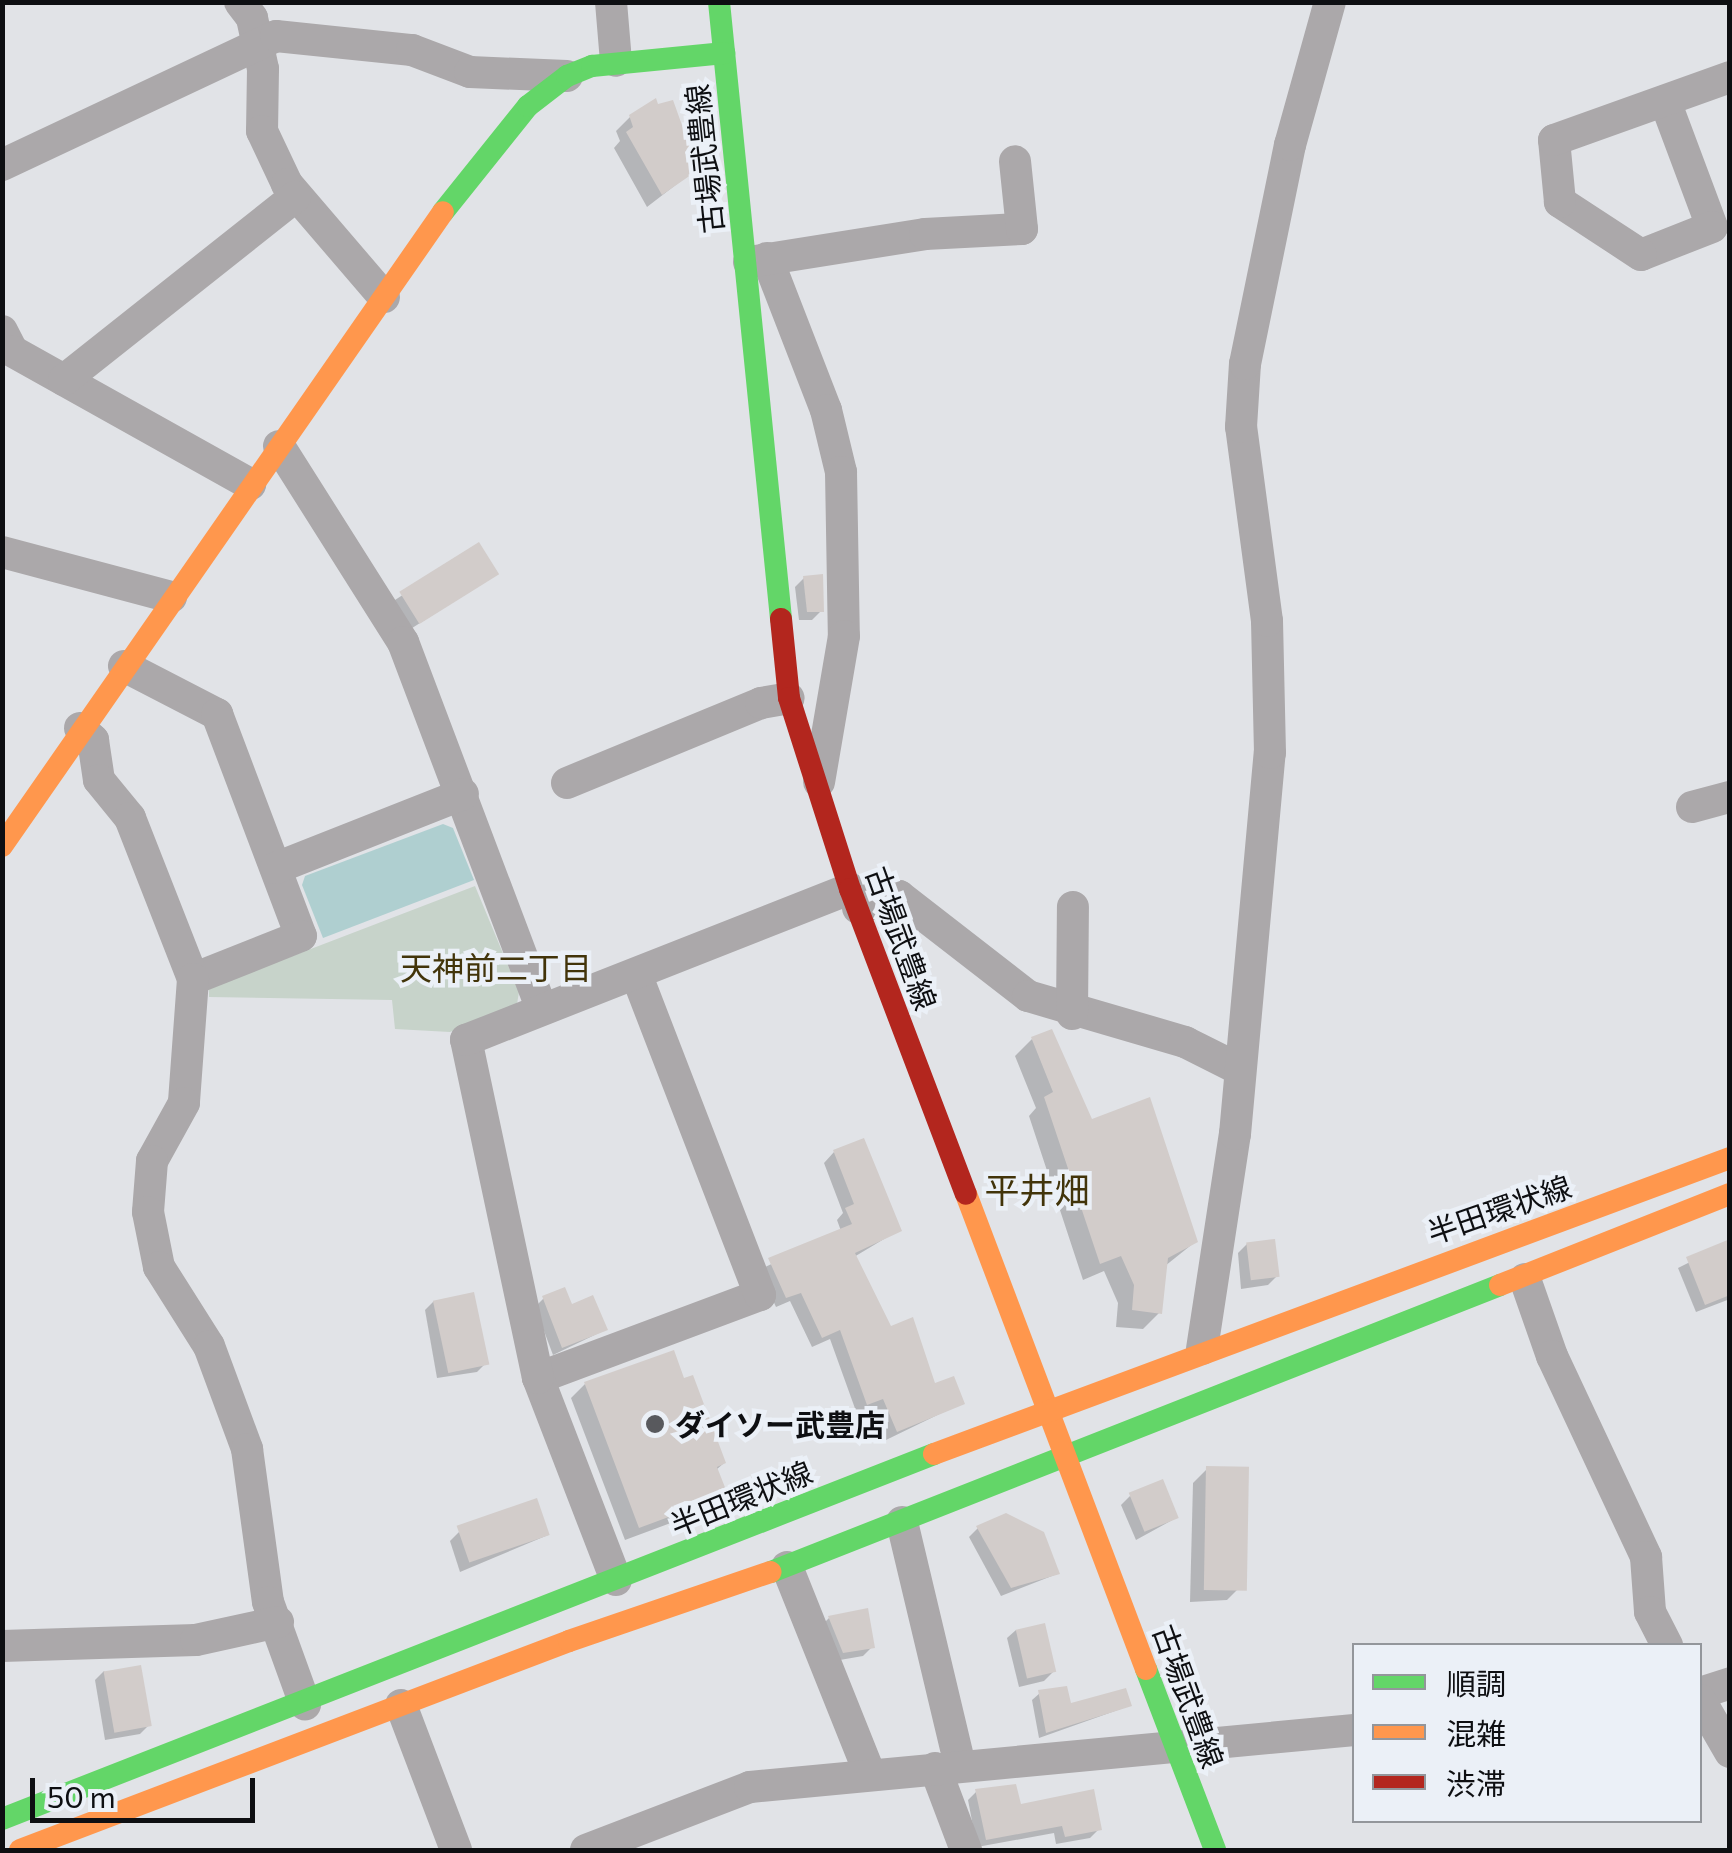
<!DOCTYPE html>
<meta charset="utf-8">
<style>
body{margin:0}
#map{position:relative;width:1732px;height:1853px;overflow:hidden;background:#e1e3e7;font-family:Commissioner,"Noto Sans JP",sans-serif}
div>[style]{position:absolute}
.green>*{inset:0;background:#c7d3ca}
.water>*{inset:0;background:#afcfd0}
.shadow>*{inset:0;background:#0003;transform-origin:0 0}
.building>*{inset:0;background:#d2ccca;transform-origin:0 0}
.street>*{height:32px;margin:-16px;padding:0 16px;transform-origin:16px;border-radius:16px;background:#aba8aa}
.fast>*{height:22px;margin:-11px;padding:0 11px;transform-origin:11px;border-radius:11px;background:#63d668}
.slow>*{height:22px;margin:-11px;padding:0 11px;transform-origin:11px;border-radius:11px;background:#ff974d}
.jam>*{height:22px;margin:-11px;padding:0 11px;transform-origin:11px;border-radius:11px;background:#b3261e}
.dots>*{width:28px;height:28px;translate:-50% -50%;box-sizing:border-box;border:5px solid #ebf0f7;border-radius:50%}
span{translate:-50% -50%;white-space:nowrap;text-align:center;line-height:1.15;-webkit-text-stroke:9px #ebf0f7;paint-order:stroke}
.street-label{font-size:30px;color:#0e0f12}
.poi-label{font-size:30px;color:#0e0f12;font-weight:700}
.left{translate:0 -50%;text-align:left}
.neighbourhood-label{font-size:32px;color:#42340a}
.quarter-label{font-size:35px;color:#42340a}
.frame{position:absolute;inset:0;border:5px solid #0e0f12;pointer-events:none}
.legend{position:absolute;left:1352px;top:1643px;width:350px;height:180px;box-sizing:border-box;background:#ebf0f7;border:2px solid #93969b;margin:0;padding:12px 18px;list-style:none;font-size:30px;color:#0e0f12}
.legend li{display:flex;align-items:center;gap:20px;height:50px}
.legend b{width:50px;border:2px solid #93969b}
.scale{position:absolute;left:30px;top:1778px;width:225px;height:45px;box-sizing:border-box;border:5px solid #0e0f12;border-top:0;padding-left:12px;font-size:30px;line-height:35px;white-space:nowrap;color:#0e0f12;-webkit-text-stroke:8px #ebf0f7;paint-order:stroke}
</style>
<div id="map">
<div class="green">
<div style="clip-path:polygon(475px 886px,519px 992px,517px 1004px,450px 1032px,395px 1029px,392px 1000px,209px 997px,209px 988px)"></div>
</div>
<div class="water">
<div style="clip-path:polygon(443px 824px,453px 828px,474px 880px,323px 938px,302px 885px,305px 876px)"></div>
</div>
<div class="shadow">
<div style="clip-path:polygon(656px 107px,695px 170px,647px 207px,614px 148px,620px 141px,616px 131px,630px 117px)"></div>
<div style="left:478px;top:546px;width:33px;height:104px;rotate:57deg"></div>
<div style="clip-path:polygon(804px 578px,821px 611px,812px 620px,799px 620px,795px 587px)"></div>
<div style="clip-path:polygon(1032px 1039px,1091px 1122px,1195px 1242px,1165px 1266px,1160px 1312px,1143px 1329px,1116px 1327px,1118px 1303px,1104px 1271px,1083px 1280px,1029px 1116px,1036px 1108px,1015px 1056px)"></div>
<div style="clip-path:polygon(834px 1152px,899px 1230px,854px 1257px,890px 1329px,933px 1387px,962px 1403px,886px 1440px,873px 1408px,857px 1414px,830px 1339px,812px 1347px,790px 1301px,776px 1307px,759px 1270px,841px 1231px,837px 1220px,843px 1213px,824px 1163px)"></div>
<div style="clip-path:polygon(1730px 1242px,1730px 1299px,1696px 1312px,1678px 1268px)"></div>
<div style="clip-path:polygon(1247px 1244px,1277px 1276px,1268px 1285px,1241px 1289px,1238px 1253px)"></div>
<div style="clip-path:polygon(544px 1298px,605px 1330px,553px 1355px,535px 1307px)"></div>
<div style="clip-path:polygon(434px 1301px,486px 1363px,477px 1372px,437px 1378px,425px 1310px)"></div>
<div style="clip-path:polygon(683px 1381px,724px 1463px,716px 1470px,725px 1494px,711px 1508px,625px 1540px,571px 1398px,585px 1384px)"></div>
<div style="clip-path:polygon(1207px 1469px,1241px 1586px,1227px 1600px,1190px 1602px,1193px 1483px)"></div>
<div style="clip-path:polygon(1130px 1496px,1176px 1518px,1136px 1540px,1121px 1505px)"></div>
<div style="clip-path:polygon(978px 1528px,1057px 1574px,1001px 1596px,969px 1537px)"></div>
<div style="clip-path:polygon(459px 1532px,548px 1535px,460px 1572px,450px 1541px)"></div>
<div style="clip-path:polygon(829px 1618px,872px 1647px,863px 1656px,834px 1661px,820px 1627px)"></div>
<div style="clip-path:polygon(1016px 1630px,1053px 1672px,1044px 1681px,1019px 1687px,1007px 1638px)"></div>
<div style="clip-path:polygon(104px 1671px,149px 1725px,140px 1734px,105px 1740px,95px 1680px)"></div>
<div style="clip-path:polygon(1040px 1693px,1069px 1707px,1129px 1706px,1039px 1738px,1032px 1700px)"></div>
<div style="clip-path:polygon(977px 1791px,1019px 1807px,1099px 1829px,1090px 1838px,1056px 1844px,1054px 1833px,977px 1847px,968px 1800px)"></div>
</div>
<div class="building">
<div style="clip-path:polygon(656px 98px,658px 104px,673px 100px,698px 170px,662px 195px,626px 132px,633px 127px,629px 115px)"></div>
<div style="left:479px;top:542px;width:38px;height:94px;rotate:58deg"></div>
<div style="clip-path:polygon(823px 574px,824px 612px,807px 612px,803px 576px)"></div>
<div style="clip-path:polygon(1052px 1029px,1092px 1119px,1150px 1097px,1198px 1242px,1168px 1258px,1162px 1314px,1132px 1310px,1134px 1285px,1121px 1256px,1100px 1264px,1044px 1097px,1053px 1092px,1031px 1037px)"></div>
<div style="clip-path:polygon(864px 1138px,902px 1231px,855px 1253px,891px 1326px,913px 1317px,935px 1383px,954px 1376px,965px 1404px,897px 1432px,883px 1399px,867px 1405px,840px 1330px,822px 1338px,801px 1293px,786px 1298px,768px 1258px,852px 1224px,845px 1208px,854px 1204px,833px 1150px)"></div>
<div style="left:1275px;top:1239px;width:38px;height:29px;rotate:83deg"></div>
<div style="clip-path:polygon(1730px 1239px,1730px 1295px,1705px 1305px,1686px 1257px)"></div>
<div style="clip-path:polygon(565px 1287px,572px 1304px,593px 1295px,608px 1330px,562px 1348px,542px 1296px)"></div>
<div style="left:474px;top:1292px;width:74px;height:42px;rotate:78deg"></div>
<div style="clip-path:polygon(674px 1350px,684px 1378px,693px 1375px,726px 1463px,717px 1467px,728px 1495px,639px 1528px,584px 1382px)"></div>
<div style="left:1206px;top:1466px;width:43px;height:124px;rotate:1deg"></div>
<div style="left:1163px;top:1479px;width:42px;height:37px;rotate:68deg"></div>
<div style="left:537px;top:1498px;width:39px;height:85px;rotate:71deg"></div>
<div style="clip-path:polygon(1006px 1513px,1044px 1532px,1060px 1574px,1011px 1588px,976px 1526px)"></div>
<div style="clip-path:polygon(868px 1608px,875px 1648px,843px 1653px,828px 1616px)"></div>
<div style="left:1045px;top:1623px;width:50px;height:30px;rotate:77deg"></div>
<div style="left:141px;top:1665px;width:62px;height:38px;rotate:80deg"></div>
<div style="clip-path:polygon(1067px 1686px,1071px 1703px,1126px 1688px,1132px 1706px,1046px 1733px,1038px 1690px)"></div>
<div style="clip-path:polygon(1016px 1784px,1021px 1804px,1094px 1789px,1102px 1830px,1065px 1837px,1062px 1826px,986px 1840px,975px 1789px)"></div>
</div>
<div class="street">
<div style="left:240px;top:2px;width:20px;rotate:53deg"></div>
<div style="left:252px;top:18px;width:52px;rotate:77.8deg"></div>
<div style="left:263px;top:69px;width:62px;rotate:90.9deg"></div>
<div style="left:262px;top:131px;width:59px;rotate:64.7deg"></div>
<div style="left:287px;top:184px;width:149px;rotate:49.4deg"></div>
<div style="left:611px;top:2px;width:59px;rotate:85.2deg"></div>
<div style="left:1665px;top:101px;width:134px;rotate:69.5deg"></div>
<div style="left:1712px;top:227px;width:76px;rotate:158.5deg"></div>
<div style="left:1641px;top:255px;width:97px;rotate:-146.8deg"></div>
<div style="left:1560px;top:202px;width:62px;rotate:-95.5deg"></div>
<div style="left:1554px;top:140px;width:187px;rotate:-19.7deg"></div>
<div style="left:2px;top:165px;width:303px;rotate:-25.2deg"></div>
<div style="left:276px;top:36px;width:137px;rotate:5.9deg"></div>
<div style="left:412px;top:50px;width:62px;rotate:20.8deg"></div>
<div style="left:470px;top:72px;width:97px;rotate:2.4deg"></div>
<div style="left:767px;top:258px;width:163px;rotate:68.8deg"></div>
<div style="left:826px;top:410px;width:64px;rotate:76.4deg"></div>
<div style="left:841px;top:472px;width:164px;rotate:89deg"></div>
<div style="left:844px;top:636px;width:148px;rotate:99.7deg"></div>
<div style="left:749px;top:262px;width:178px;rotate:-9deg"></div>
<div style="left:925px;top:234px;width:97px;rotate:-3deg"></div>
<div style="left:1022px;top:229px;width:68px;rotate:-95.9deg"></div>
<div style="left:2px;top:331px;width:22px;rotate:63deg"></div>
<div style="left:12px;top:351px;width:273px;rotate:29.2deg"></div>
<div style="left:64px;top:380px;width:295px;rotate:-38.4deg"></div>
<div style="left:279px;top:446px;width:232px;rotate:57.7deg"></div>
<div style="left:403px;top:642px;width:392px;rotate:69.3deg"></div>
<div style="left:2px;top:552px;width:175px;rotate:14.9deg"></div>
<div style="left:124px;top:666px;width:105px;rotate:27.3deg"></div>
<div style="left:217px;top:714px;width:237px;rotate:69.3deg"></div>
<div style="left:301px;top:936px;width:116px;rotate:158.3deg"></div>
<div style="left:80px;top:728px;width:18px;rotate:43deg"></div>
<div style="left:93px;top:740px;width:40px;rotate:81.5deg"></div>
<div style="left:99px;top:780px;width:49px;rotate:50.8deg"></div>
<div style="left:130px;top:818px;width:173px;rotate:68.6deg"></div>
<div style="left:193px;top:979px;width:124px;rotate:94.2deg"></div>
<div style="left:184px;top:1103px;width:66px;rotate:118.9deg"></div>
<div style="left:152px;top:1161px;width:51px;rotate:94.5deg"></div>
<div style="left:148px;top:1212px;width:56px;rotate:78.7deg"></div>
<div style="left:159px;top:1267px;width:93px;rotate:57.7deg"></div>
<div style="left:209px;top:1346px;width:110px;rotate:69.7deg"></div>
<div style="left:247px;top:1449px;width:154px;rotate:82.2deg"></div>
<div style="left:268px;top:1602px;width:109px;rotate:70.1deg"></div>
<div style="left:567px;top:783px;width:210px;rotate:-22.4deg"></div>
<div style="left:761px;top:703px;width:28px;rotate:-10deg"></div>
<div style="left:1692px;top:807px;width:39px;rotate:-15deg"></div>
<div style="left:276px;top:868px;width:201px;rotate:-21.6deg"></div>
<div style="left:858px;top:908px;width:43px;rotate:-16.3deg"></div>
<div style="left:899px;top:896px;width:163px;rotate:37.8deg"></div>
<div style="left:1028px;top:996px;width:164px;rotate:16.3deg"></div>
<div style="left:1185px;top:1042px;width:60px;rotate:26.6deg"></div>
<div style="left:1072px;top:1014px;width:107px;rotate:-89.5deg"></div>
<div style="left:1525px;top:1279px;width:82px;rotate:70.7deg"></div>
<div style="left:1552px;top:1356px;width:222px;rotate:64.9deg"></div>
<div style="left:1646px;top:1557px;width:55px;rotate:85.8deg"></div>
<div style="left:1650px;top:1612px;width:38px;rotate:63deg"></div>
<div style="left:1202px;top:1349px;width:218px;rotate:-81.3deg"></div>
<div style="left:1235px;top:1134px;width:383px;rotate:-84.8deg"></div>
<div style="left:1270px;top:753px;width:132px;rotate:-91.3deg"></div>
<div style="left:1267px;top:621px;width:196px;rotate:-97.6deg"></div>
<div style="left:1241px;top:427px;width:63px;rotate:-86.4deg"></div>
<div style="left:1245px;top:364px;width:224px;rotate:-78.4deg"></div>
<div style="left:1290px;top:145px;width:148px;rotate:-74.4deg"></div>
<div style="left:538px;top:1378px;width:237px;rotate:-20.5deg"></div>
<div style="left:760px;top:1295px;width:344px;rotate:-111.1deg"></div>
<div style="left:902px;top:1522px;width:251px;rotate:76.6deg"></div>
<div style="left:787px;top:1567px;width:224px;rotate:68.2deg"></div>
<div style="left:616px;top:1580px;width:217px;rotate:-111.1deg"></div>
<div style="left:538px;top:1378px;width:346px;rotate:-102deg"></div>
<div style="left:466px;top:1040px;width:413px;rotate:-21.5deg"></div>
<div style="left:2px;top:1646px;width:194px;rotate:-1.8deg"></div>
<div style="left:196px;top:1640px;width:84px;rotate:-12.4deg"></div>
<div style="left:1700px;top:1693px;width:32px;rotate:-18deg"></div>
<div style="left:1700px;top:1700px;width:60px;rotate:60deg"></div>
<div style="left:401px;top:1705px;width:155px;rotate:69.2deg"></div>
<div style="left:935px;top:1768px;width:88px;rotate:69.3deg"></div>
<div style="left:586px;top:1850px;width:176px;rotate:-21deg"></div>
<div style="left:750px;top:1787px;width:607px;rotate:-5.39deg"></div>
</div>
<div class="fast">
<div style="left:719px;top:2px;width:620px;rotate:84.26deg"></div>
<div style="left:443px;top:212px;width:136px;rotate:-51.3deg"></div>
<div style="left:528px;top:106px;width:49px;rotate:-37.6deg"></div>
<div style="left:567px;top:76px;width:27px;rotate:-22deg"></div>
<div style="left:592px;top:66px;width:133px;rotate:-5.6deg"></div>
<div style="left:771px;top:1572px;width:783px;rotate:-21.49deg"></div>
<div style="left:1146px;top:1669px;width:194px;rotate:69.1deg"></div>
<div style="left:2px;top:1819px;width:1001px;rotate:-21.39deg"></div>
</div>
<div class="slow">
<div style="left:2px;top:846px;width:772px;rotate:-55.18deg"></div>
<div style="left:966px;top:1194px;width:508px;rotate:69.25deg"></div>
<div style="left:1500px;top:1285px;width:247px;rotate:-21.6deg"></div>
<div style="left:934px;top:1454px;width:849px;rotate:-20.4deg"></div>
<div style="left:20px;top:1850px;width:587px;rotate:-20.84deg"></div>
<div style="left:569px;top:1641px;width:213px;rotate:-18.9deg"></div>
</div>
<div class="jam">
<div style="left:781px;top:619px;width:79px;rotate:84.2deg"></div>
<div style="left:789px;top:698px;width:201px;rotate:72.3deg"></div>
<div style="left:850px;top:889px;width:326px;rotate:69.2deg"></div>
</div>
<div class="dots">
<div style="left:655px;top:1424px;background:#58595d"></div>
</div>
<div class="street-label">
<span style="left:704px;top:159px;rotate:-96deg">古場武豊線</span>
<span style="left:902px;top:938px;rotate:70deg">古場武豊線</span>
<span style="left:1499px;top:1209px;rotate:-19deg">半田環状線</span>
<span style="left:741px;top:1498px;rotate:-22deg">半田環状線</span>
<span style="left:1189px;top:1696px;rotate:70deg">古場武豊線</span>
</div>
<div class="poi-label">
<span class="left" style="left:675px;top:1424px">ダイソー武豊店</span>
</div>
<div class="neighbourhood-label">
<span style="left:496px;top:967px">天神前二丁目</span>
</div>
<div class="quarter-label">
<span style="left:1037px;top:1189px">平井畑</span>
</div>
<div class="frame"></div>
<ul class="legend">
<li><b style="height:12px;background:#63d668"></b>順調</li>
<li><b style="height:12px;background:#ff974d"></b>混雑</li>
<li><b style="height:12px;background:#b3261e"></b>渋滞</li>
</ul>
<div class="scale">50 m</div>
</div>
